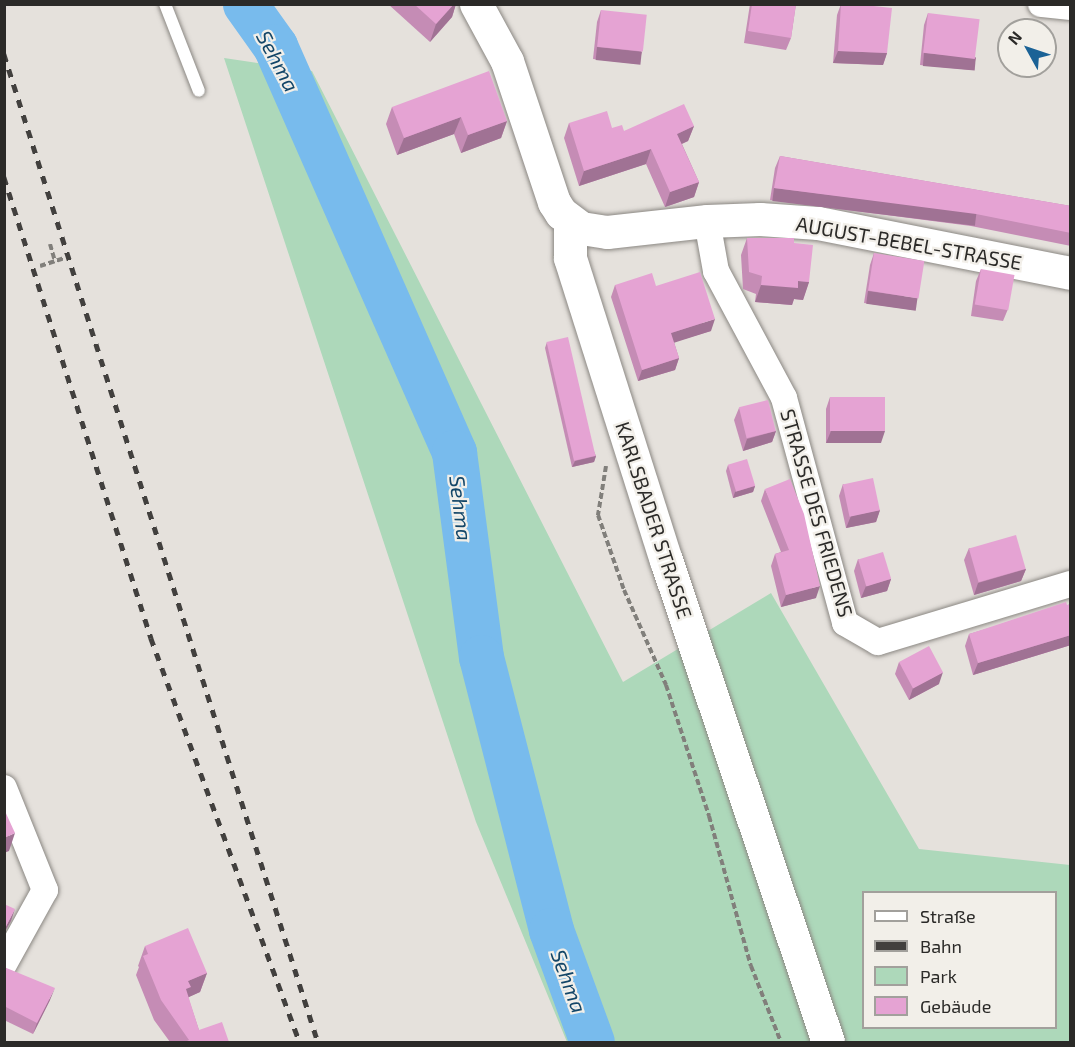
<!DOCTYPE html>
<meta charset="utf-8">
<style>
body{margin:0}
#map{position:relative;width:1075px;height:1047px;overflow:hidden;background:#e5e1dc;font-family:"Exo 2",sans-serif}
div>[style]{position:absolute}
.green>*{inset:0;background:#add8ba}
.river>*{height:45px;margin:-22.5px;padding:0 22.5px;transform-origin:22.5px;border-radius:22.5px;background:#78bbed}
.path>*{height:4px;margin-top:-2px;transform-origin:0;background:repeating-linear-gradient(90deg,#817f7b 0 6px,transparent 0 9px)}
.roads{filter:drop-shadow(0 0 2px #8b8883) drop-shadow(0 0 2px #8b8883)}
.service>*{height:12px;margin:-6px;padding:0 6px;transform-origin:6px;border-radius:6px;background:#fff}
.minor>*{height:26px;margin:-13px;padding:0 13px;transform-origin:13px;border-radius:13px;background:#fff}
.secondary>*{height:33px;margin:-16.5px;padding:0 16.5px;transform-origin:16.5px;border-radius:16.5px;background:#fff}
.rail>*{height:4.5px;margin-top:-2.25px;transform-origin:0;background:repeating-linear-gradient(90deg,#42403e 0 8px,transparent 0 16px)}
.wall>*{inset:0;background:#c58cb5}
.shaded-wall>*{inset:0;background:#a07294;transform-origin:0 0}
.building>*{inset:0;background:#e5a3d3;transform-origin:0 0}
span{translate:-50% -50%;white-space:nowrap;text-align:center;line-height:1.15;-webkit-text-stroke:4.5px #f2efe9;paint-order:stroke}
.street-label{font-size:20px;color:#2b2a28}
.water-label{font-size:21px;color:#134668;font-style:italic}
.frame{position:absolute;inset:0;border:6px solid #2b2a28;pointer-events:none}
.legend{position:absolute;left:862px;top:891px;width:195px;height:138px;box-sizing:border-box;background:#f2efe9;border:2px solid #a2a09c;margin:0;padding:8px 10px;list-style:none;font-size:18px;color:#2b2a28}
.legend li{display:flex;align-items:center;gap:12px;height:30px}
.legend b{width:30px;border:2px solid #a2a09c}
.north{position:absolute;left:997px;top:18px;width:60px;height:60px;box-sizing:border-box;background:#f2efe9;border:2px solid #a2a09c;border-radius:50%;rotate:310deg;font-size:16px;font-weight:700;line-height:24px;text-align:center;color:#2b2a28}
.north::after{content:'';display:block;margin:auto;width:21px;height:27px;background:#1b6296;clip-path:polygon(50% 0,100% 100%,50% 72%,0 100%)}
</style>
<div id="map">
<div class="green">
<div style="clip-path:polygon(evenodd,224px 58px,312px 71px,623px 682px,771px 593px,919px 849px,1070px 865px,1070px 1042px,567px 1042px,476px 822px,224px 58px,864px 892px,1056px 892px,1056px 1028px,864px 1028px,864px 892px)"></div>
</div>
<div class="river">
<div style="left:245px;top:4px;width:52px;rotate:54.5deg"></div>
<div style="left:275px;top:46px;width:444px;rotate:66.2deg"></div>
<div style="left:454px;top:452px;width:207px;rotate:82.5deg"></div>
<div style="left:481px;top:657px;width:282px;rotate:75.6deg"></div>
<div style="left:551px;top:930px;width:119px;rotate:69.9deg"></div>
</div>
<div class="path">
<div style="left:50px;top:244px;width:18px;rotate:74deg"></div>
<div style="left:40px;top:266px;width:25px;rotate:-18deg"></div>
<div style="left:606px;top:466px;width:50px;rotate:99.3deg"></div>
<div style="left:598px;top:515px;width:79px;rotate:70.9deg"></div>
<div style="left:624px;top:590px;width:104px;rotate:66.1deg"></div>
<div style="left:666px;top:685px;width:138px;rotate:71.8deg"></div>
<div style="left:709px;top:816px;width:156px;rotate:74.4deg"></div>
<div style="left:751px;top:966px;width:82px;rotate:68.5deg"></div>
</div>
<div class="roads">
<div class="service">
<div style="left:165px;top:4px;width:93px;rotate:68.7deg"></div>
</div>
<div class="minor">
<div style="left:1041px;top:4px;width:29px;rotate:6deg"></div>
<div style="left:707px;top:221px;width:51px;rotate:79.8deg"></div>
<div style="left:716px;top:271px;width:144px;rotate:61.8deg"></div>
<div style="left:784px;top:398px;width:233px;rotate:74.8deg"></div>
<div style="left:845px;top:623px;width:38px;rotate:30deg"></div>
<div style="left:878px;top:642px;width:201px;rotate:-16.8deg"></div>
<div style="left:4px;top:788px;width:110px;rotate:68.1deg"></div>
<div style="left:45px;top:890px;width:85px;rotate:119deg"></div>
</div>
<div class="secondary">
<div style="left:476px;top:4px;width:65px;rotate:61.5deg"></div>
<div style="left:507px;top:61px;width:149px;rotate:71.6deg"></div>
<div style="left:554px;top:202px;width:13px;rotate:58deg"></div>
<div style="left:561px;top:213px;width:25px;rotate:37deg"></div>
<div style="left:581px;top:228px;width:26px;rotate:9deg"></div>
<div style="left:607px;top:232px;width:101px;rotate:-6.3deg"></div>
<div style="left:707px;top:221px;width:53px;rotate:-2.2deg"></div>
<div style="left:760px;top:219px;width:58px;rotate:3.9deg"></div>
<div style="left:818px;top:223px;width:257px;rotate:11.2deg"></div>
<div style="left:570px;top:221px;width:37px;rotate:90deg"></div>
<div style="left:570px;top:258px;width:317px;rotate:72.4deg"></div>
<div style="left:666px;top:560px;width:508px;rotate:71.42deg"></div>
</div>
</div>
<div class="rail">
<div style="left:4px;top:54px;width:1037px;rotate:72.37deg"></div>
<div style="left:4px;top:177px;width:484px;rotate:72.3deg"></div>
<div style="left:151px;top:638px;width:431px;rotate:69.8deg"></div>
</div>
<div class="wall">
<div style="clip-path:polygon(388px 4px,456px 4px,452px 17px,430px 42px)"></div>
<div style="clip-path:polygon(750px 4px,796px 4px,791px 38px,786px 50px,744px 43px)"></div>
<div style="clip-path:polygon(841px 4px,887px 53px,883px 65px,833px 63px,837px 15px)"></div>
<div style="clip-path:polygon(601px 10px,642px 52px,638px 64px,593px 59px,597px 22px)"></div>
<div style="clip-path:polygon(928px 13px,976px 58px,972px 70px,920px 65px,924px 25px)"></div>
<div style="clip-path:polygon(392px 107px,507px 121px,501px 138px,461px 153px,454px 134px,397px 155px,386px 124px)"></div>
<div style="clip-path:polygon(569px 123px,612px 128px,624px 131px,694px 126px,688px 141px,682px 144px,699px 182px,694px 197px,665px 207px,646px 164px,579px 186px,564px 138px)"></div>
<div style="clip-path:polygon(780px 156px,1071px 206px,1071px 246px,971px 226px,770px 200px,775px 168px)"></div>
<div style="clip-path:polygon(747px 238px,794px 243px,809px 282px,803px 300px,794px 299px,792px 305px,755px 302px,756px 294px,743px 289px,741px 255px)"></div>
<div style="clip-path:polygon(874px 253px,913px 310px,864px 303px,870px 265px)"></div>
<div style="clip-path:polygon(981px 269px,1008px 309px,1003px 321px,971px 316px,976px 281px)"></div>
<div style="clip-path:polygon(615px 285px,656px 286px,711px 331px,674px 342px,679px 358px,675px 370px,638px 381px,611px 297px)"></div>
<div style="clip-path:polygon(547px 342px,596px 456px,594px 462px,572px 467px,545px 348px)"></div>
<div style="clip-path:polygon(830px 397px,881px 443px,826px 443px,826px 409px)"></div>
<div style="clip-path:polygon(739px 408px,776px 431px,772px 442px,743px 451px,734px 420px)"></div>
<div style="clip-path:polygon(728px 465px,755px 486px,753px 492px,733px 498px,726px 471px)"></div>
<div style="clip-path:polygon(843px 484px,880px 510px,876px 522px,846px 528px,839px 496px)"></div>
<div style="clip-path:polygon(765px 489px,816px 598px,781px 607px,771px 566px,775px 554px,781px 552px,761px 501px)"></div>
<div style="clip-path:polygon(969px 548px,1026px 569px,1021px 581px,974px 595px,964px 560px)"></div>
<div style="clip-path:polygon(858px 559px,891px 579px,887px 591px,861px 598px,854px 571px)"></div>
<div style="clip-path:polygon(1071px 604px,1071px 645px,973px 675px,965px 646px,969px 634px)"></div>
<div style="clip-path:polygon(899px 662px,939px 684px,909px 700px,895px 674px)"></div>
<div style="clip-path:polygon(145px 946px,207px 973px,200px 992px,188px 997px,199px 1030px,229px 1042px,170px 1042px,154px 1020px,136px 975px,139px 967px,138px 966px)"></div>
<div style="clip-path:polygon(4px 967px,50px 1000px,33px 1034px,4px 1020px)"></div>
</div>
<div class="shaded-wall">
<div style="clip-path:polygon(454px 4px,456px 4px,452px 17px,430px 42px,436px 24px)"></div>
<div style="left:597px;top:47px;width:45px;height:13px;rotate:6deg"></div>
<div style="clip-path:polygon(838px 51px,887px 53px,883px 65px,833px 63px)"></div>
<div style="left:924px;top:53px;width:52px;height:13px;rotate:5deg"></div>
<div style="clip-path:polygon(461px 117px,454px 134px,397px 155px,404px 138px)"></div>
<div style="clip-path:polygon(507px 121px,501px 138px,461px 153px,468px 135px)"></div>
<div style="clip-path:polygon(694px 126px,688px 141px,672px 148px,677px 134px)"></div>
<div style="clip-path:polygon(651px 149px,646px 164px,579px 186px,584px 171px)"></div>
<div style="clip-path:polygon(699px 182px,694px 197px,665px 207px,670px 192px)"></div>
<div style="left:774px;top:188px;width:204px;height:13px;rotate:7deg"></div>
<div style="clip-path:polygon(798px 281px,809px 282px,803px 300px,794px 299px,792px 305px,755px 302px,761px 285px)"></div>
<div style="left:868px;top:291px;width:50px;height:13px;rotate:8deg"></div>
<div style="clip-path:polygon(715px 319px,711px 331px,667px 345px,671px 333px)"></div>
<div style="clip-path:polygon(679px 358px,675px 370px,638px 381px,642px 370px)"></div>
<div style="clip-path:polygon(776px 431px,772px 442px,743px 451px,747px 439px)"></div>
<div style="clip-path:polygon(831px 431px,885px 431px,881px 443px,826px 443px)"></div>
<div style="clip-path:polygon(596px 456px,594px 462px,572px 467px,575px 461px)"></div>
<div style="clip-path:polygon(755px 486px,753px 492px,733px 498px,735px 492px)"></div>
<div style="clip-path:polygon(880px 510px,876px 522px,846px 528px,851px 516px)"></div>
<div style="clip-path:polygon(1026px 569px,1021px 581px,974px 595px,978px 583px)"></div>
<div style="clip-path:polygon(891px 579px,887px 591px,861px 598px,866px 586px)"></div>
<div style="clip-path:polygon(820px 586px,816px 598px,781px 607px,786px 595px)"></div>
<div style="clip-path:polygon(1071px 635px,1071px 645px,973px 675px,978px 663px)"></div>
<div style="clip-path:polygon(943px 672px,939px 684px,909px 700px,913px 688px)"></div>
<div style="clip-path:polygon(15px 833px,9px 851px,4px 853px,4px 838px)"></div>
<div style="clip-path:polygon(15px 909px,11px 921px,4px 933px,4px 930px)"></div>
<div style="clip-path:polygon(207px 973px,200px 992px,187px 998px,178px 1009px,188px 981px)"></div>
<div style="clip-path:polygon(55px 988px,50px 1000px,33px 1034px,37px 1023px)"></div>
</div>
<div class="building">
<div style="clip-path:polygon(414px 4px,454px 4px,436px 24px)"></div>
<div style="clip-path:polygon(752px 4px,796px 4px,791px 38px,748px 31px)"></div>
<div style="clip-path:polygon(841px 4px,855px 4px,892px 8px,887px 53px,838px 51px)"></div>
<div style="left:601px;top:10px;width:46px;height:37px;rotate:6deg"></div>
<div style="left:928px;top:13px;width:52px;height:40px;rotate:7deg"></div>
<div style="clip-path:polygon(489px 71px,507px 121px,468px 135px,461px 117px,404px 138px,392px 107px)"></div>
<div style="clip-path:polygon(684px 104px,694px 126px,677px 134px,699px 182px,670px 192px,651px 149px,584px 171px,569px 123px,607px 111px,612px 128px,622px 125px,624px 131px)"></div>
<div style="clip-path:polygon(780px 156px,1071px 206px,1071px 233px,976px 214px,774px 188px)"></div>
<div style="clip-path:polygon(747px 238px,794px 238px,794px 243px,813px 245px,809px 282px,798px 281px,798px 288px,761px 285px,762px 276px,749px 272px)"></div>
<div style="left:874px;top:253px;width:51px;height:38px;rotate:9deg"></div>
<div style="left:981px;top:269px;width:34px;height:36px;rotate:10deg"></div>
<div style="clip-path:polygon(700px 272px,715px 319px,671px 333px,679px 358px,642px 370px,615px 285px,652px 273px,656px 286px)"></div>
<div style="left:568px;top:337px;width:122px;height:22px;rotate:77deg"></div>
<div style="left:830px;top:397px;width:55px;height:34px"></div>
<div style="left:768px;top:400px;width:32px;height:30px;rotate:76deg"></div>
<div style="left:747px;top:459px;width:28px;height:20px;rotate:73deg"></div>
<div style="left:873px;top:478px;width:33px;height:31px;rotate:78deg"></div>
<div style="clip-path:polygon(790px 479px,804px 514px,820px 586px,786px 595px,775px 554px,789px 550px,765px 489px)"></div>
<div style="left:1016px;top:535px;width:35px;height:49px;rotate:74deg"></div>
<div style="left:883px;top:552px;width:28px;height:26px;rotate:73deg"></div>
<div style="clip-path:polygon(1066px 602px,1067px 605px,1071px 604px,1071px 635px,978px 663px,969px 634px)"></div>
<div style="left:929px;top:646px;width:30px;height:34px;rotate:62deg"></div>
<div style="clip-path:polygon(4px 809px,15px 833px,4px 838px)"></div>
<div style="clip-path:polygon(4px 904px,15px 909px,4px 930px)"></div>
<div style="clip-path:polygon(188px 928px,207px 973px,188px 981px,191px 987px,186px 989px,199px 1030px,222px 1022px,229px 1042px,185px 1042px,189px 1040px,161px 1000px,143px 956px,148px 954px,145px 946px)"></div>
<div style="clip-path:polygon(4px 967px,55px 988px,37px 1023px,4px 1006px)"></div>
</div>
<div class="street-label">
<span style="left:909px;top:243px;rotate:10deg">AUGUST-BEBEL-STRASSE</span>
<span style="left:817px;top:513px;rotate:74deg">STRASSE DES FRIEDENS</span>
<span style="left:654px;top:520px;rotate:72deg">KARLSBADER STRASSE</span>
</div>
<div class="water-label">
<span style="left:278px;top:61px;rotate:62deg">Sehma</span>
<span style="left:461px;top:508px;rotate:83deg">Sehma</span>
<span style="left:569px;top:981px;rotate:70deg">Sehma</span>
</div>
<div class="frame"></div>
<ul class="legend">
<li><b style="height:8px;background:#fff"></b>Straße</li>
<li><b style="height:8px;background:#42403e"></b>Bahn</li>
<li><b style="height:16px;background:#add8ba"></b>Park</li>
<li><b style="height:16px;background:#e5a3d3"></b>Gebäude</li>
</ul>
<div class="north">N</div>
</div>
